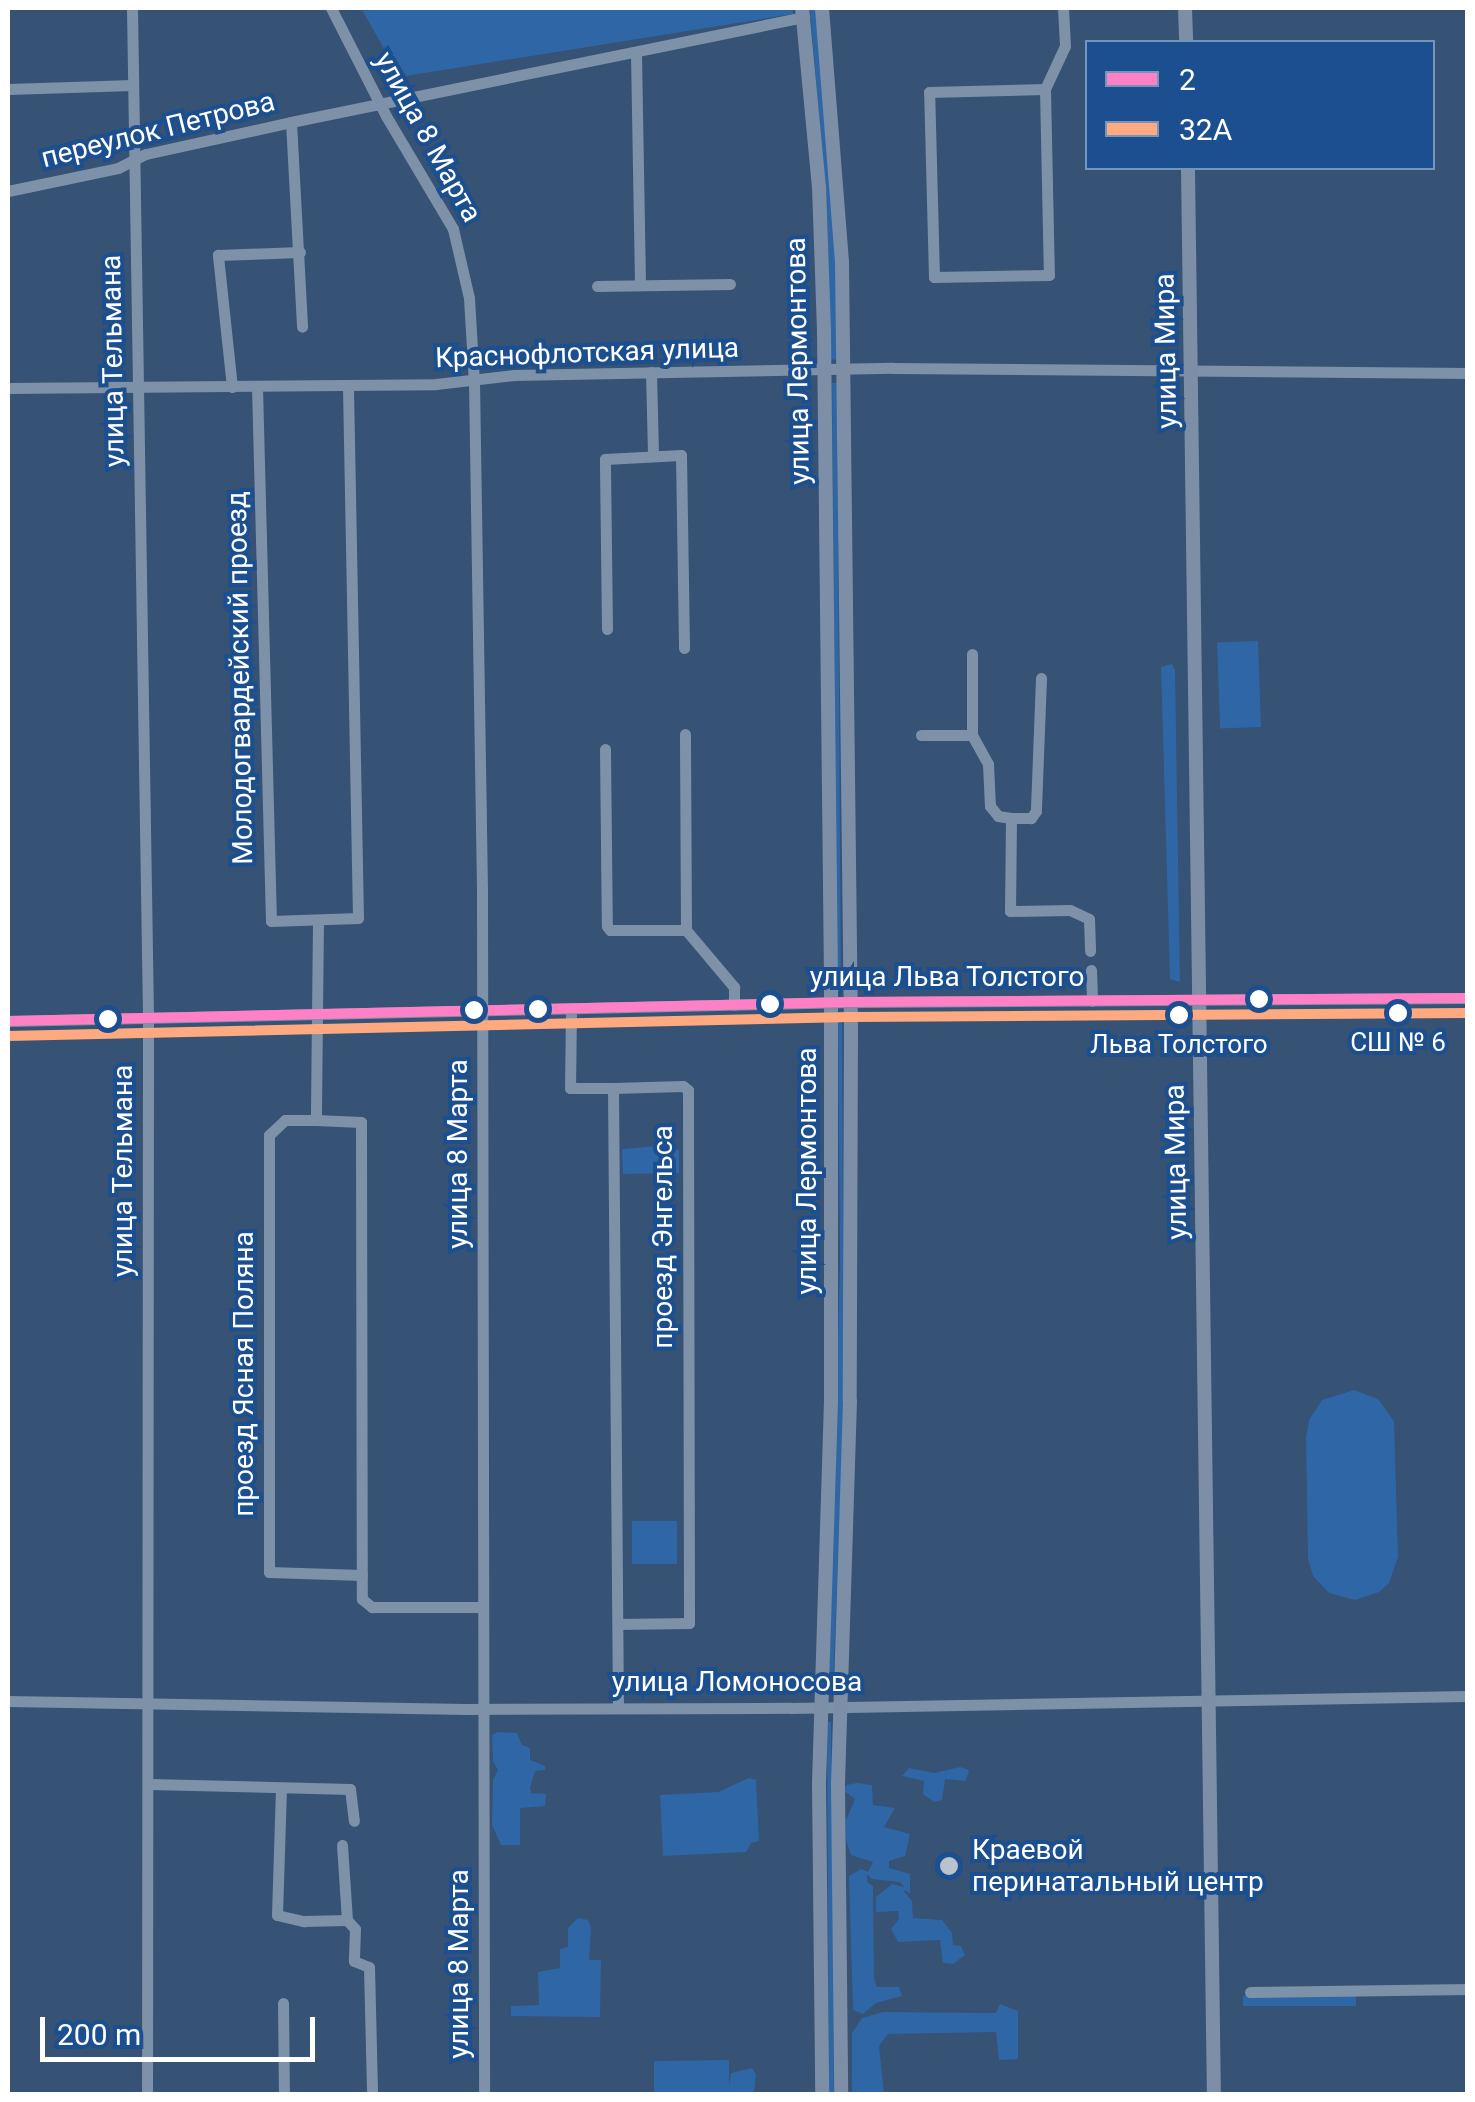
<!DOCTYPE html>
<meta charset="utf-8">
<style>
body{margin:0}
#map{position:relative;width:1475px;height:2102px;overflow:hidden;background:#365274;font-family:Roboto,sans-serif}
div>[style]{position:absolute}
.green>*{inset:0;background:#2f66a5;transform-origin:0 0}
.minor>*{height:11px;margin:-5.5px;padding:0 5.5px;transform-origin:5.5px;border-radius:5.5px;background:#7d92a8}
.major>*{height:14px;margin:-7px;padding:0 7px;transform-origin:7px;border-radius:7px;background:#7d8ea7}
.bus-1>*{height:10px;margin:-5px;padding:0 5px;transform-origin:5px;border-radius:5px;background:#ff80c5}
.bus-2>*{height:10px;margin:-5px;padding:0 5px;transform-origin:5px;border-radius:5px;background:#ffa980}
.dots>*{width:28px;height:28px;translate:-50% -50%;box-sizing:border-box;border:5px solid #1b4f8f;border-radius:50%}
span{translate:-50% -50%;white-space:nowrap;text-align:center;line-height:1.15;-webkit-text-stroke:8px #1b4f8f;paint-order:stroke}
.bus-label{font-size:26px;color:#fff}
.street-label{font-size:28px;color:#fff}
.poi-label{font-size:28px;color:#fff}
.left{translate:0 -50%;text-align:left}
.frame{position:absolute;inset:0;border:10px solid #fff;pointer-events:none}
.legend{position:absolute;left:1085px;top:40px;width:350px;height:130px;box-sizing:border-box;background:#1b4f8f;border:2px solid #7695bc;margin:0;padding:12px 18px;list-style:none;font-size:30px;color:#fff}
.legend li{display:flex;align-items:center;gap:20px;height:50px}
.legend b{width:50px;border:2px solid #7695bc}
.scale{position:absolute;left:40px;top:2017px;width:275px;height:45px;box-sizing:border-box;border:5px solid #fff;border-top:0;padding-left:12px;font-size:30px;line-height:35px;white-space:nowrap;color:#fff;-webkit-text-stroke:8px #1b4f8f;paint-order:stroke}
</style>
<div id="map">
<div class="green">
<div style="clip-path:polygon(361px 8px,793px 8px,793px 14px,400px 77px)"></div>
<div style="clip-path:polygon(810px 8px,816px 8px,836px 262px,836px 360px,831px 359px,825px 188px)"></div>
<div style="clip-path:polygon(832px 383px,837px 383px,841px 992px,837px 991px)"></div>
<div style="left:1258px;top:641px;width:86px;height:41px;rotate:88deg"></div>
<div style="clip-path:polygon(1172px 664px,1175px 670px,1180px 982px,1170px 979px,1161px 667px)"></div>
<div style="clip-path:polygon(842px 1011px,844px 1401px,833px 1688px,829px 1689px,840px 1261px,838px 1012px)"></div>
<div style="clip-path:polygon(669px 1145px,670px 1150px,679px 1150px,679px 1173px,623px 1174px,622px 1149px)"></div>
<div style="clip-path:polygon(1354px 1390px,1378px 1399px,1394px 1421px,1398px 1557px,1389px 1583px,1379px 1592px,1355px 1600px,1329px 1593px,1313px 1576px,1308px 1559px,1306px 1437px,1309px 1420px,1322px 1400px)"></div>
<div style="left:632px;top:1521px;width:45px;height:43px"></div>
<div style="clip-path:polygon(827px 1722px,831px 1722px,834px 2094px,829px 2094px)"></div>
<div style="clip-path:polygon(498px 1732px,517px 1733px,522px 1745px,530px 1748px,530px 1760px,545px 1766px,545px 1770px,535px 1771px,530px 1788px,531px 1793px,546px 1794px,545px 1806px,520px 1808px,520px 1845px,501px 1845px,492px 1825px,493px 1780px,498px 1770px,493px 1762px,492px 1735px)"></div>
<div style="clip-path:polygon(960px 1767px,969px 1770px,966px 1781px,945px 1779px,942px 1800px,934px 1802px,923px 1794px,924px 1781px,902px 1776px,909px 1768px,934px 1773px)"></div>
<div style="clip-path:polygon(749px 1778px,756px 1780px,759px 1841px,751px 1843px,746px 1852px,663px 1856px,660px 1795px,718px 1792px)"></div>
<div style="clip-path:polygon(857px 1783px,872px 1785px,873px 1805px,895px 1808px,884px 1827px,910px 1834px,905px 1856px,889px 1861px,889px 1868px,910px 1874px,910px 1893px,903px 1890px,912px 1901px,913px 1918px,942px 1920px,952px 1933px,953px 1945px,961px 1946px,965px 1955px,953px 1964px,943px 1963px,940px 1940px,898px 1942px,891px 1929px,899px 1919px,898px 1911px,876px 1912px,876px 1897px,892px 1884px,904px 1887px,900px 1882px,872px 1879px,867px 1874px,867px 1882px,873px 1886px,874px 1979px,877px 1987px,899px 1987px,902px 1996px,876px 2003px,863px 2014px,853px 2010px,849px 1876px,861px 1869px,868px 1872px,873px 1862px,851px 1855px,846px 1840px,846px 1820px,855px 1799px,844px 1791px,846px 1785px)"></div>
<div style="clip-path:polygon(578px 1918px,588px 1920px,591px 1928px,589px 1960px,601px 1960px,600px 2017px,511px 2016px,511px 2006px,539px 2005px,538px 1972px,560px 1968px,560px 1949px,568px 1947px,568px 1928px)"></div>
<div style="left:1356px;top:1996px;width:10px;height:113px;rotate:90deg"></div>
<div style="clip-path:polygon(1000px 2004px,1018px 2011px,1018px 2059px,999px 2060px,996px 2032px,888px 2034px,879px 2046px,884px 2094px,852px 2094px,852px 2033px,862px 2018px,883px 2012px,996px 2013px)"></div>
<div style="clip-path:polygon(729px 2060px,729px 2086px,731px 2073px,752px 2068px,756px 2074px,754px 2094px,654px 2094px,654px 2061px)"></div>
</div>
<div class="minor">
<div style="left:132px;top:8px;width:1011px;rotate:89.09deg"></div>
<div style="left:148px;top:1019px;width:1075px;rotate:90.05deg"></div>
<div style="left:331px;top:8px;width:121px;rotate:63deg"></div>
<div style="left:386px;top:116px;width:131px;rotate:59.3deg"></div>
<div style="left:453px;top:229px;width:71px;rotate:76.9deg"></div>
<div style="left:469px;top:298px;width:83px;rotate:86.6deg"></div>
<div style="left:474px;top:381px;width:511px;rotate:89.1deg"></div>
<div style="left:482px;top:892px;width:1202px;rotate:89.9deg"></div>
<div style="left:636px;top:54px;width:230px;rotate:89deg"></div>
<div style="left:8px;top:89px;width:125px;rotate:-1.8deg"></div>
<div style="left:1045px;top:89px;width:186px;rotate:88.8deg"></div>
<div style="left:1049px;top:275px;width:115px;rotate:179deg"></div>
<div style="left:934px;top:277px;width:185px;rotate:-91.5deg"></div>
<div style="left:929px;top:92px;width:116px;rotate:-1.5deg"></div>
<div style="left:1045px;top:89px;width:47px;rotate:-65.1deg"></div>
<div style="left:1065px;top:46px;width:38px;rotate:-93deg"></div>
<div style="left:291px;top:122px;width:205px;rotate:86.9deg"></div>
<div style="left:8px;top:191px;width:112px;rotate:-11.8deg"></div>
<div style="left:118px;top:168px;width:31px;rotate:-27deg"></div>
<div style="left:146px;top:154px;width:148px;rotate:-12.4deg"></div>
<div style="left:291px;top:122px;width:524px;rotate:-11.57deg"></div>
<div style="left:597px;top:286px;width:133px;rotate:-0.9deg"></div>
<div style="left:651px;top:372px;width:84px;rotate:88.6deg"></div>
<div style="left:232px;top:387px;width:133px;rotate:-96.1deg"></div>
<div style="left:218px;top:255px;width:82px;rotate:-2.1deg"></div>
<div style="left:257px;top:387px;width:534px;rotate:88.5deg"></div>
<div style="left:271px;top:921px;width:87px;rotate:-2deg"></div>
<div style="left:358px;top:918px;width:532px;rotate:-91.08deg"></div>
<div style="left:8px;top:388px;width:428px;rotate:-0.5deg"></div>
<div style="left:436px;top:384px;width:79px;rotate:-6.6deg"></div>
<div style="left:514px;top:375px;width:379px;rotate:-1.1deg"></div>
<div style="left:893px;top:368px;width:575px;rotate:0.5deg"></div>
<div style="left:607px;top:629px;width:170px;rotate:-90.7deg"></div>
<div style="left:605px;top:459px;width:76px;rotate:-3deg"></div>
<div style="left:681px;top:455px;width:193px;rotate:89.1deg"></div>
<div style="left:972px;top:654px;width:81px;rotate:90deg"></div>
<div style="left:972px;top:735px;width:33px;rotate:61deg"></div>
<div style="left:988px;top:764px;width:42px;rotate:87.3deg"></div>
<div style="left:990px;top:806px;width:13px;rotate:51deg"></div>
<div style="left:998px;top:816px;width:13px;rotate:9deg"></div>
<div style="left:1041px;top:678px;width:133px;rotate:92.2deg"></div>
<div style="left:1036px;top:811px;width:9px;rotate:126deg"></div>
<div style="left:1031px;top:818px;width:20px;rotate:180deg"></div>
<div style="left:1011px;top:818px;width:93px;rotate:90.6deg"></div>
<div style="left:1010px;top:911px;width:60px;rotate:-1deg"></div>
<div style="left:1070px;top:910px;width:21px;rotate:25deg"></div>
<div style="left:1089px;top:919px;width:32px;rotate:88deg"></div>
<div style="left:921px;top:735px;width:51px"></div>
<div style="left:605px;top:749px;width:177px;rotate:89.4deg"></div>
<div style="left:607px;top:926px;width:5px;rotate:53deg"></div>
<div style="left:610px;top:930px;width:76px"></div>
<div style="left:686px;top:930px;width:196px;rotate:-90.3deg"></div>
<div style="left:318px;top:920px;width:200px;rotate:90.6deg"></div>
<div style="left:316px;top:1120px;width:45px;rotate:2.5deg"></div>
<div style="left:361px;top:1122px;width:477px;rotate:89.9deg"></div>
<div style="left:362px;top:1599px;width:13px;rotate:39deg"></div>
<div style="left:372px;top:1607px;width:111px"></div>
<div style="left:686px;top:930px;width:75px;rotate:49.9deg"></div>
<div style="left:734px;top:987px;width:18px;rotate:90deg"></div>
<div style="left:1091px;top:970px;width:31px;rotate:88deg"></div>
<div style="left:571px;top:1009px;width:79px;rotate:90.7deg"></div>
<div style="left:570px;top:1088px;width:43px"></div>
<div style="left:8px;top:1021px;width:842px;rotate:-1.29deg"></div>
<div style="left:850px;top:1002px;width:618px;rotate:-0.37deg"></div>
<div style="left:316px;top:1120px;width:31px;rotate:180deg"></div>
<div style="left:285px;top:1120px;width:22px;rotate:137deg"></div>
<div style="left:269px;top:1135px;width:437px;rotate:90deg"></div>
<div style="left:269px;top:1572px;width:93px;rotate:1.8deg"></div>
<div style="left:618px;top:1624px;width:71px;rotate:-0.8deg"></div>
<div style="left:689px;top:1623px;width:533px;rotate:-90.11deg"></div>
<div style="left:688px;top:1090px;width:6px;rotate:-141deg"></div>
<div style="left:683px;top:1086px;width:70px;rotate:178.4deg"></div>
<div style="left:613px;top:1088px;width:619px;rotate:89.54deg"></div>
<div style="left:8px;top:1701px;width:457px;rotate:1deg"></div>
<div style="left:465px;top:1709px;width:326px;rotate:-0.2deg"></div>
<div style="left:791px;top:1708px;width:677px;rotate:-1.02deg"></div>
<div style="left:149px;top:1784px;width:201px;rotate:1.4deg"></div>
<div style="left:350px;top:1789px;width:32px;rotate:83deg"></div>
<div style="left:281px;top:1788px;width:127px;rotate:91.8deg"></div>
<div style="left:277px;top:1915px;width:28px;rotate:13deg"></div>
<div style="left:304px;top:1921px;width:43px;rotate:-1.3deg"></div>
<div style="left:342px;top:1845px;width:75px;rotate:86.2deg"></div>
<div style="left:347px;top:1920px;width:12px;rotate:48deg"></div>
<div style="left:355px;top:1929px;width:32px;rotate:92deg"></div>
<div style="left:354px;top:1961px;width:16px;rotate:22deg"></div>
<div style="left:369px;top:1967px;width:127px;rotate:88.6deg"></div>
<div style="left:1250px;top:1992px;width:218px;rotate:-0.8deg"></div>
<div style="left:283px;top:2003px;width:91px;rotate:89.4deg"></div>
</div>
<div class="major">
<div style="left:802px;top:8px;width:180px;rotate:84.6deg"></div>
<div style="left:819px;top:187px;width:145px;rotate:88deg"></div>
<div style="left:824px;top:332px;width:645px;rotate:89.38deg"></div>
<div style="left:831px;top:977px;width:424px;rotate:90deg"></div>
<div style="left:831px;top:1401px;width:384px;rotate:91.8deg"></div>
<div style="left:819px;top:1785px;width:309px;rotate:89.4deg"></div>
<div style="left:822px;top:8px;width:255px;rotate:85.5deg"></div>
<div style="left:842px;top:262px;width:765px;rotate:89.33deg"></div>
<div style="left:851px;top:1027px;width:374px;rotate:90.2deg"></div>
<div style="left:850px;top:1401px;width:384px;rotate:91.8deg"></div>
<div style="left:838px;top:1785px;width:309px;rotate:89.4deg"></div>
<div style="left:1185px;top:8px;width:34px;rotate:88deg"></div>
<div style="left:1188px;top:168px;width:1926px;rotate:89.23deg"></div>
</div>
<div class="bus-1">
<div style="left:8px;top:1021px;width:842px;rotate:-1.29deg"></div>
<div style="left:850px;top:1002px;width:618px;rotate:-0.37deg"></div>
</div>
<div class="bus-2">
<div style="left:8px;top:1036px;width:842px;rotate:-1.29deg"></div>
<div style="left:850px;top:1017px;width:618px;rotate:-0.37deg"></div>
</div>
<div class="dots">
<div style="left:1259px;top:999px;background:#fff"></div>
<div style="left:770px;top:1004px;background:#fff"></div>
<div style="left:538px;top:1009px;background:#fff"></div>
<div style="left:474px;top:1010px;background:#fff"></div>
<div style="left:1398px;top:1013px;background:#fff"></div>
<div style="left:1179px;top:1015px;background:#fff"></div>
<div style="left:108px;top:1019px;background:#fff"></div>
<div style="left:949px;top:1866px;background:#b9c2ce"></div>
</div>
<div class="bus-label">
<span style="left:1398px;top:1043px">СШ № 6</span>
<span style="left:1179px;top:1045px">Льва Толстого</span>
</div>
<div class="street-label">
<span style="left:158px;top:130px;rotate:-14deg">переулок Петрова</span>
<span style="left:428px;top:137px;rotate:61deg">улица 8 Марта</span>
<span style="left:1166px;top:351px;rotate:-91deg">улица Мира</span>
<span style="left:587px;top:353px;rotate:-2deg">Краснофлотская улица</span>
<span style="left:113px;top:361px;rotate:-91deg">улица Тельмана</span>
<span style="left:798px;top:361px;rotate:-91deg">улица Лермонтова</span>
<span style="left:240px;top:678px;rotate:-91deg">Молодогвардейский проезд</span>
<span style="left:947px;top:977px">улица Льва Толстого</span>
<span style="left:458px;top:1154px;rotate:-90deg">улица 8 Марта</span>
<span style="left:1176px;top:1162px;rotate:-91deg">улица Мира</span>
<span style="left:123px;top:1171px;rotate:-90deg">улица Тельмана</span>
<span style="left:807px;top:1171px;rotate:-90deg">улица Лермонтова</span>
<span style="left:663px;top:1237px;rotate:-90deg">проезд Энгельса</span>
<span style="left:244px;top:1374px;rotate:-90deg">проезд Ясная Поляна</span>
<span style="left:737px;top:1682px">улица Ломоносова</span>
<span style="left:459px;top:1964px;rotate:-90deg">улица 8 Марта</span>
</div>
<div class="poi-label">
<span class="left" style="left:972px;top:1866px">Краевой<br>перинатальный центр</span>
</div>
<div class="frame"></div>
<ul class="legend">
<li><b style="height:12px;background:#ff80c5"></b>2</li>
<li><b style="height:12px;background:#ffa980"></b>32A</li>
</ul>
<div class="scale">200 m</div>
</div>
